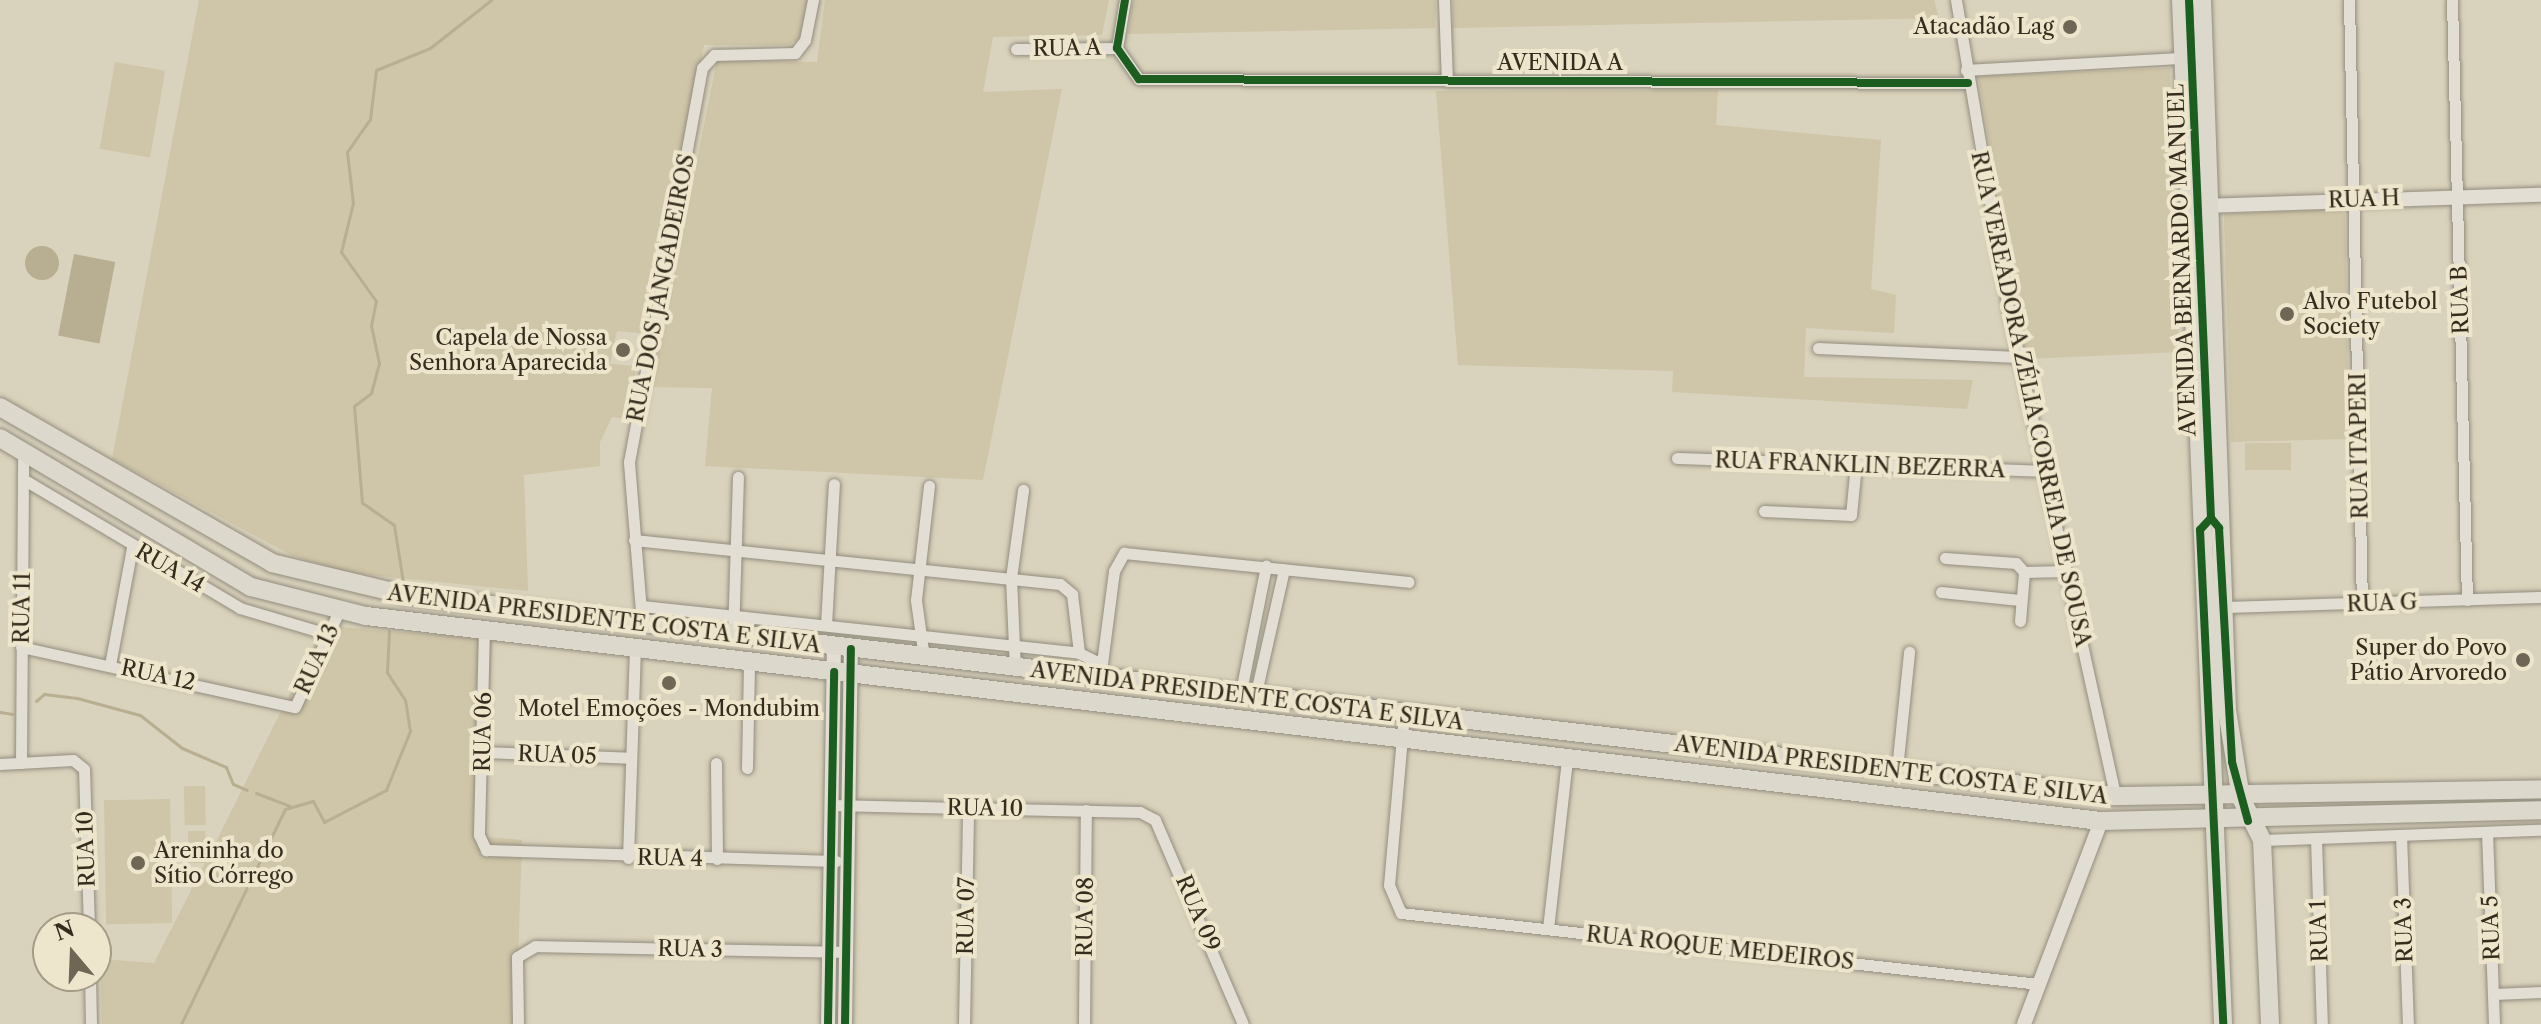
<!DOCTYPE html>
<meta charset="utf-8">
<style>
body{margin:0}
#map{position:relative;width:2541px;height:1024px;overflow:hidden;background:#d9d2bc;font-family:"Libre Caslon Text",serif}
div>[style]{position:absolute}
.green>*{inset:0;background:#cfc5a8;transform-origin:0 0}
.water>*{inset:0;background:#b8ae91;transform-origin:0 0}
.round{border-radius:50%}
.stream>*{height:3px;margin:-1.5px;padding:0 1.5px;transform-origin:1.5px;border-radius:1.5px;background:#b8ae91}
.roads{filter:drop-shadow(0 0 2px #928d7e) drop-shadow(0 0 2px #928d7e)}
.minor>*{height:11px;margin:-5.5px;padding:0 5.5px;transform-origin:5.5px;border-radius:5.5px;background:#e2ded3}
.tertiary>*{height:14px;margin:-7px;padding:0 7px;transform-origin:7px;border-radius:7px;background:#e2ded3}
.primary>*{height:18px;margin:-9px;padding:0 9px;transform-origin:9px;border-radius:9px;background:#dcd8cb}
.cycleway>*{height:8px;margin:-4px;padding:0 4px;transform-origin:4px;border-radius:4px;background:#1b5e20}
.dots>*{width:22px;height:22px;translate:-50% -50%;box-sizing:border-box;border:4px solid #eee6cc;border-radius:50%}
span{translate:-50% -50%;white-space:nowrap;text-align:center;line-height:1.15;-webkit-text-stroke:8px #eee6cc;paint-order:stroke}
.poi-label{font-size:22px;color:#362c1e}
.right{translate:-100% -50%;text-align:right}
.left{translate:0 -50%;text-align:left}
.street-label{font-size:22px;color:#362c1e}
.north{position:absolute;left:32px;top:912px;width:80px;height:80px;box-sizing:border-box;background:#eee6cc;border:2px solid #a49c86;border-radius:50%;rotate:341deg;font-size:22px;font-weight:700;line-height:32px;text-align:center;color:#362c1e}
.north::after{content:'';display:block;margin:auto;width:28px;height:36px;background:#6f6655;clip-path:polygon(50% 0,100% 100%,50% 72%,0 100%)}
</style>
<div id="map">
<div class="green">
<div style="clip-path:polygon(199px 0,807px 0,801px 37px,789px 45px,704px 45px,647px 334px,617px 331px,610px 364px,636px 366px,628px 419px,612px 417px,600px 442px,600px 466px,524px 475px,528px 591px,349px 573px,293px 556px,112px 459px)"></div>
<div style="clip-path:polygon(825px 0,1109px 0,1102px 35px,993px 37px,983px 92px,1062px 89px,983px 480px,705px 466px,712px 388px,652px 387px,717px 60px,817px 62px)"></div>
<div style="clip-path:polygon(1133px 0,1436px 0,1435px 28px,1128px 34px)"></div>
<div style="clip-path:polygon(1453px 0,1934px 0,1939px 18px,1453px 28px)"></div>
<div style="left:115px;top:62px;width:51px;height:88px;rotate:10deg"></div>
<div style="clip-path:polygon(2170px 68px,2179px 352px,2026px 359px,1978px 76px)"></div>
<div style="clip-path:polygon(1718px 90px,1716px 125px,1881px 140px,1871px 289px,1896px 295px,1894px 333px,1806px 328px,1804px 377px,1973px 380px,1967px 409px,1672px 392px,1673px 371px,1458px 365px,1436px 91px)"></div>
<div style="clip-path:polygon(2339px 209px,2345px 214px,2349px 439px,2231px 442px,2224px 214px)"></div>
<div style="left:2291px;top:443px;width:27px;height:46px;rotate:90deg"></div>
<div style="clip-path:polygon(339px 627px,492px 639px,486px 837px,522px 840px,516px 1024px,102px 1024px,100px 959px,154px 963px,205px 863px,189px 863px,188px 831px,205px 831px,207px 860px,316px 641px)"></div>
<div style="left:205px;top:786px;width:39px;height:21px;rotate:89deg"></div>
<div style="left:170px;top:799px;width:124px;height:66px;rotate:89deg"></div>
</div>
<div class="water">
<div class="round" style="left:25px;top:246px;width:34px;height:34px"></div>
<div style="left:74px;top:254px;width:42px;height:83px;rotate:11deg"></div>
</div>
<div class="stream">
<div style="left:403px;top:582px;width:58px;rotate:-99deg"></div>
<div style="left:394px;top:525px;width:39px;rotate:-145deg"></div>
<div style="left:362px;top:503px;width:97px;rotate:-94.7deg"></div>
<div style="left:354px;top:406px;width:21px;rotate:-37deg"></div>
<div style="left:371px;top:393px;width:31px;rotate:-75deg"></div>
<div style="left:379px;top:363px;width:38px;rotate:-102deg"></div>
<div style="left:371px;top:326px;width:25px;rotate:-79deg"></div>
<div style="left:376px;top:301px;width:60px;rotate:-125.5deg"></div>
<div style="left:341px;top:252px;width:50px;rotate:-76.2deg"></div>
<div style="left:353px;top:203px;width:51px;rotate:-96.7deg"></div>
<div style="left:347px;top:152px;width:40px;rotate:-55.1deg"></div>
<div style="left:370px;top:119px;width:49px;rotate:-83deg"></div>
<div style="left:376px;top:70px;width:58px;rotate:-22.2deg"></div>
<div style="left:430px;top:48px;width:78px;rotate:-38.2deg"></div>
<div style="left:36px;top:701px;width:11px;rotate:-41deg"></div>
<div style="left:44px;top:694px;width:33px;rotate:7deg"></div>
<div style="left:77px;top:698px;width:65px;rotate:15.1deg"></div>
<div style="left:140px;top:715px;width:53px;rotate:38.2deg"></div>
<div style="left:182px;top:748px;width:48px;rotate:23.4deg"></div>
<div style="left:226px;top:767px;width:18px;rotate:68deg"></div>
<div style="left:233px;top:784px;width:15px;rotate:23deg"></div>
<div style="left:0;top:712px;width:12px;rotate:9deg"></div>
<div style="left:256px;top:793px;width:36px;rotate:21deg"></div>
<div style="left:181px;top:1024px;width:239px;rotate:-64.2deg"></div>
<div style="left:285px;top:809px;width:29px;rotate:-16deg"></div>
<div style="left:313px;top:801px;width:24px;rotate:62deg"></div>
<div style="left:324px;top:822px;width:70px;rotate:-27.3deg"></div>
<div style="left:386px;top:790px;width:64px;rotate:-67.9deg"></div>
<div style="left:410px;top:731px;width:31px;rotate:-99deg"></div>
<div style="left:405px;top:700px;width:33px;rotate:-123deg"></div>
<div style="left:387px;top:672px;width:41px;rotate:-87.2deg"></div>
</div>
<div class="roads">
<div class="minor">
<div style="left:1125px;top:0;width:49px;rotate:99.5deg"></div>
<div style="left:1117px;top:48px;width:38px;rotate:55deg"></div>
<div style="left:1139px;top:79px;width:829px;rotate:0.28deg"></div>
<div style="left:1444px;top:0;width:81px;rotate:87.9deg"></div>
<div style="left:1956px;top:0;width:312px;rotate:80.4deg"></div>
<div style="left:2008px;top:308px;width:500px;rotate:77.6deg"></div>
<div style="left:2349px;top:0;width:604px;rotate:88.77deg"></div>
<div style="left:2452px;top:0;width:600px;rotate:88.57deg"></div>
<div style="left:1016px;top:49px;width:101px;rotate:-0.6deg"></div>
<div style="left:1966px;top:70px;width:217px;rotate:-3.2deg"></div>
<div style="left:1818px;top:348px;width:200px;rotate:2.6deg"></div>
<div style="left:1677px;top:458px;width:366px;rotate:2deg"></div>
<div style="left:23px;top:479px;width:252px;rotate:30.7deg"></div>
<div style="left:240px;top:608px;width:91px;rotate:16.6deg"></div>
<div style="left:1764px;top:511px;width:87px;rotate:2.6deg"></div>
<div style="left:1851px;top:515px;width:51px;rotate:-84.4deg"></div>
<div style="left:634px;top:540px;width:428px;rotate:5.9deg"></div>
<div style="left:1060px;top:584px;width:16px;rotate:40deg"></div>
<div style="left:1072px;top:594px;width:59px;rotate:83.2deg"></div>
<div style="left:1945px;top:558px;width:71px;rotate:4deg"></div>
<div style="left:2016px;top:563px;width:12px;rotate:48deg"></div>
<div style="left:1941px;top:592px;width:79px;rotate:5.8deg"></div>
<div style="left:642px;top:606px;width:440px;rotate:6.1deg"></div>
<div style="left:1079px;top:653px;width:25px;rotate:26deg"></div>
<div style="left:2224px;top:607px;width:317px;rotate:-1.8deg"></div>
<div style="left:2020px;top:621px;width:49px;rotate:-85.3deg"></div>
<div style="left:2024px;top:572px;width:42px;rotate:-1.4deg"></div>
<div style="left:642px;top:624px;width:163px;rotate:-94.6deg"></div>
<div style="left:629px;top:462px;width:401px;rotate:-79.5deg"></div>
<div style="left:702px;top:68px;width:18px;rotate:-47deg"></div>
<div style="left:714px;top:55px;width:81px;rotate:-1.4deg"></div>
<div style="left:795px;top:53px;width:16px;rotate:-52deg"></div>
<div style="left:805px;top:40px;width:41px;rotate:-78.7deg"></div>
<div style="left:826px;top:625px;width:141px;rotate:-86.8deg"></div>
<div style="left:484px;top:628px;width:207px;rotate:91.4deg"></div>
<div style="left:479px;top:835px;width:17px;rotate:65deg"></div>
<div style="left:486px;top:850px;width:350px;rotate:1.8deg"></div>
<div style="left:733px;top:635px;width:158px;rotate:-88.2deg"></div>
<div style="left:21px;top:647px;width:280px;rotate:12.4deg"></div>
<div style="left:295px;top:707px;width:106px;rotate:-65.4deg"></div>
<div style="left:924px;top:658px;width:59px;rotate:-97.9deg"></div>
<div style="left:916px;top:600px;width:115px;rotate:-83.5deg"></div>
<div style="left:110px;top:665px;width:120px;rotate:-79.4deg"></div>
<div style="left:1015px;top:669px;width:91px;rotate:-92.5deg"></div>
<div style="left:1011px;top:578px;width:89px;rotate:-82.2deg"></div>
<div style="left:1101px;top:671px;width:101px;rotate:-82.6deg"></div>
<div style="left:1114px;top:571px;width:21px;rotate:-61deg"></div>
<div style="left:1124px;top:553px;width:286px;rotate:5.8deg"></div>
<div style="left:1240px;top:696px;width:133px;rotate:-78.7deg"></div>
<div style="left:1255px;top:697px;width:131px;rotate:-77.2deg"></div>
<div style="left:1404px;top:714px;width:172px;rotate:95deg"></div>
<div style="left:1389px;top:885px;width:30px;rotate:67deg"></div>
<div style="left:1401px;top:913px;width:642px;rotate:6.35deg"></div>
<div style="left:483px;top:752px;width:147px;rotate:2.3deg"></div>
<div style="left:21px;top:763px;width:310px;rotate:-89.6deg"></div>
<div style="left:716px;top:763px;width:96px;rotate:89.4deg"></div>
<div style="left:0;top:764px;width:73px;rotate:-3.1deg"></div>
<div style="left:73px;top:760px;width:14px;rotate:39deg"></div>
<div style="left:84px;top:769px;width:159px;rotate:88.2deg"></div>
<div style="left:747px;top:768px;width:106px;rotate:-88.9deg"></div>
<div style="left:1897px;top:769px;width:118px;rotate:-84.1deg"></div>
<div style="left:831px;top:805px;width:309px;rotate:1.3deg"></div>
<div style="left:1140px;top:812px;width:17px;rotate:28deg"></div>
<div style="left:1155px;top:820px;width:222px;rotate:66.7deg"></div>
<div style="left:2487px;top:832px;width:192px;rotate:87.9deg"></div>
<div style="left:2401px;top:835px;width:189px;rotate:87.9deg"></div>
<div style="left:2316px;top:838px;width:186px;rotate:88.2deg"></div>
<div style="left:2262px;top:840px;width:279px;rotate:-2.1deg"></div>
<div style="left:628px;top:858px;width:213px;rotate:-88.1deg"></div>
<div style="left:1548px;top:929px;width:171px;rotate:-83.6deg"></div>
<div style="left:90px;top:976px;width:48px;rotate:88.8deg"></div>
<div style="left:2494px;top:994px;width:47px;rotate:-2.4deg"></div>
<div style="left:518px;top:1024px;width:67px;rotate:-90.9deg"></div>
<div style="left:517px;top:957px;width:21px;rotate:-31deg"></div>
<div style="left:535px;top:946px;width:311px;rotate:1.1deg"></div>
<div style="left:964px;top:1024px;width:216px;rotate:-88.9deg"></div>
<div style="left:1084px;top:1024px;width:214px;rotate:-89.5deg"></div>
</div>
<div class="tertiary">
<div style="left:2202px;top:206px;width:339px;rotate:-1.9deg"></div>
<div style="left:828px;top:1024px;width:377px;rotate:-89.1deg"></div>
<div style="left:845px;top:1024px;width:375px;rotate:-89.1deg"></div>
<div style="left:2024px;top:1024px;width:217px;rotate:-69.2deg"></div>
</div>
<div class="primary">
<div style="left:2181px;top:0;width:1025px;rotate:87.65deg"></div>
<div style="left:2202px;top:0;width:710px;rotate:87.98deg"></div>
<div style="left:2227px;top:710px;width:89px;rotate:81deg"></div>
<div style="left:2241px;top:798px;width:47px;rotate:63.4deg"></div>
<div style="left:2262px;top:840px;width:184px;rotate:87.5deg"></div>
<div style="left:0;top:407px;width:314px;rotate:29.8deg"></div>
<div style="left:272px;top:563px;width:137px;rotate:13.5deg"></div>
<div style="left:405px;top:595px;width:1722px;rotate:6.7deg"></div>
<div style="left:2115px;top:796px;width:426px;rotate:-0.9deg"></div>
<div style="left:0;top:438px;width:292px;rotate:30.7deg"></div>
<div style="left:251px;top:587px;width:119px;rotate:14.2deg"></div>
<div style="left:366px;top:616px;width:1747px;rotate:6.74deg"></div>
<div style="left:2101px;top:821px;width:440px;rotate:-1.4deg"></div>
</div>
</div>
<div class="cycleway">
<div style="left:1125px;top:0;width:49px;rotate:99.5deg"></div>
<div style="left:1117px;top:48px;width:38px;rotate:55deg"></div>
<div style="left:1139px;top:79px;width:829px;rotate:0.28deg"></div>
<div style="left:2189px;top:0;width:518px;rotate:87.57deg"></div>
<div style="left:2211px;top:518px;width:13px;rotate:51deg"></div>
<div style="left:2219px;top:528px;width:234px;rotate:86.8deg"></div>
<div style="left:2232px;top:762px;width:61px;rotate:74.8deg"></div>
<div style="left:2211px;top:518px;width:16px;rotate:133deg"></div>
<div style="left:2200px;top:530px;width:495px;rotate:87.3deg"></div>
<div style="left:828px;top:1024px;width:352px;rotate:-89deg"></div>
<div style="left:845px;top:1024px;width:375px;rotate:-89.1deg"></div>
</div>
<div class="dots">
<div style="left:2070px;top:27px;background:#6f6655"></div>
<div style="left:2287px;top:314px;background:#6f6655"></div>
<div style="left:623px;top:350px;background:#6f6655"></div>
<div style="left:2523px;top:660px;background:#6f6655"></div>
<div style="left:669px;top:683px;background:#6f6655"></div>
<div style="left:138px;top:863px;background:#6f6655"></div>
</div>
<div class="poi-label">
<span class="right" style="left:2054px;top:27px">Atacadão Lag</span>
<span class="left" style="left:2303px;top:314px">Alvo Futebol<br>Society</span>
<span class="right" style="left:607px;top:350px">Capela de Nossa<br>Senhora Aparecida</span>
<span class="right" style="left:2507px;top:660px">Super do Povo<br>Pátio Arvoredo</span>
<span style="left:669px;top:709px">Motel Emoções - Mondubim</span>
<span class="left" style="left:154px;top:863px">Areninha do<br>Sítio Córrego</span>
</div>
<div class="street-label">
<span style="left:1067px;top:48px;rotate:-1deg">RUA A</span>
<span style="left:1560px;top:63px">AVENIDA A</span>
<span style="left:2364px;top:199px;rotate:-2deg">RUA H</span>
<span style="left:2182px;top:260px;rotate:-92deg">AVENIDA BERNARDO MANUEL</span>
<span style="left:661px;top:288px;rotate:-79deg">RUA DOS JANGADEIROS</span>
<span style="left:2460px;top:300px;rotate:-92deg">RUA B</span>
<span style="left:2031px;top:399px;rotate:78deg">RUA VEREADORA ZÉLIA CORREIA DE SOUSA</span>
<span style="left:2359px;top:446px;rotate:-91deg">RUA ITAPERI</span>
<span style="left:1860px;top:465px;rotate:2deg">RUA FRANKLIN BEZERRA</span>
<span style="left:170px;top:568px;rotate:30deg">RUA 14</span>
<span style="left:2382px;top:603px;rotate:-2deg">RUA G</span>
<span style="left:22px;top:608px;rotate:-89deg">RUA 11</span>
<span style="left:604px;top:619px;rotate:7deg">AVENIDA PRESIDENTE COSTA E SILVA</span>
<span style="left:317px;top:659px;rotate:-65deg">RUA 13</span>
<span style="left:158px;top:675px;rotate:12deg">RUA 12</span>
<span style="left:1247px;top:696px;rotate:7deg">AVENIDA PRESIDENTE COSTA E SILVA</span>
<span style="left:483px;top:732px;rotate:-89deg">RUA 06</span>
<span style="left:557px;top:755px;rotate:2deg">RUA 05</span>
<span style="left:1891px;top:770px;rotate:7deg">AVENIDA PRESIDENTE COSTA E SILVA</span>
<span style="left:985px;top:808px;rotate:1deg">RUA 10</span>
<span style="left:86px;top:849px;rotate:-92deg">RUA 10</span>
<span style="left:670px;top:858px;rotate:1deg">RUA 4</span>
<span style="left:1198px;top:913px;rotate:67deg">RUA 09</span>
<span style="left:966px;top:916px;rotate:-89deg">RUA 07</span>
<span style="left:1085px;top:917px;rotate:-89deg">RUA 08</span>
<span style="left:2491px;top:928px;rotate:-92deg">RUA 5</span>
<span style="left:2404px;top:930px;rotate:-92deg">RUA 3</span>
<span style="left:2319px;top:931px;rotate:-92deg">RUA 1</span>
<span style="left:1720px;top:948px;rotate:6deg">RUA ROQUE MEDEIROS</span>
<span style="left:690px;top:949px;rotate:1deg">RUA 3</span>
</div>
<div class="north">N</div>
</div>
